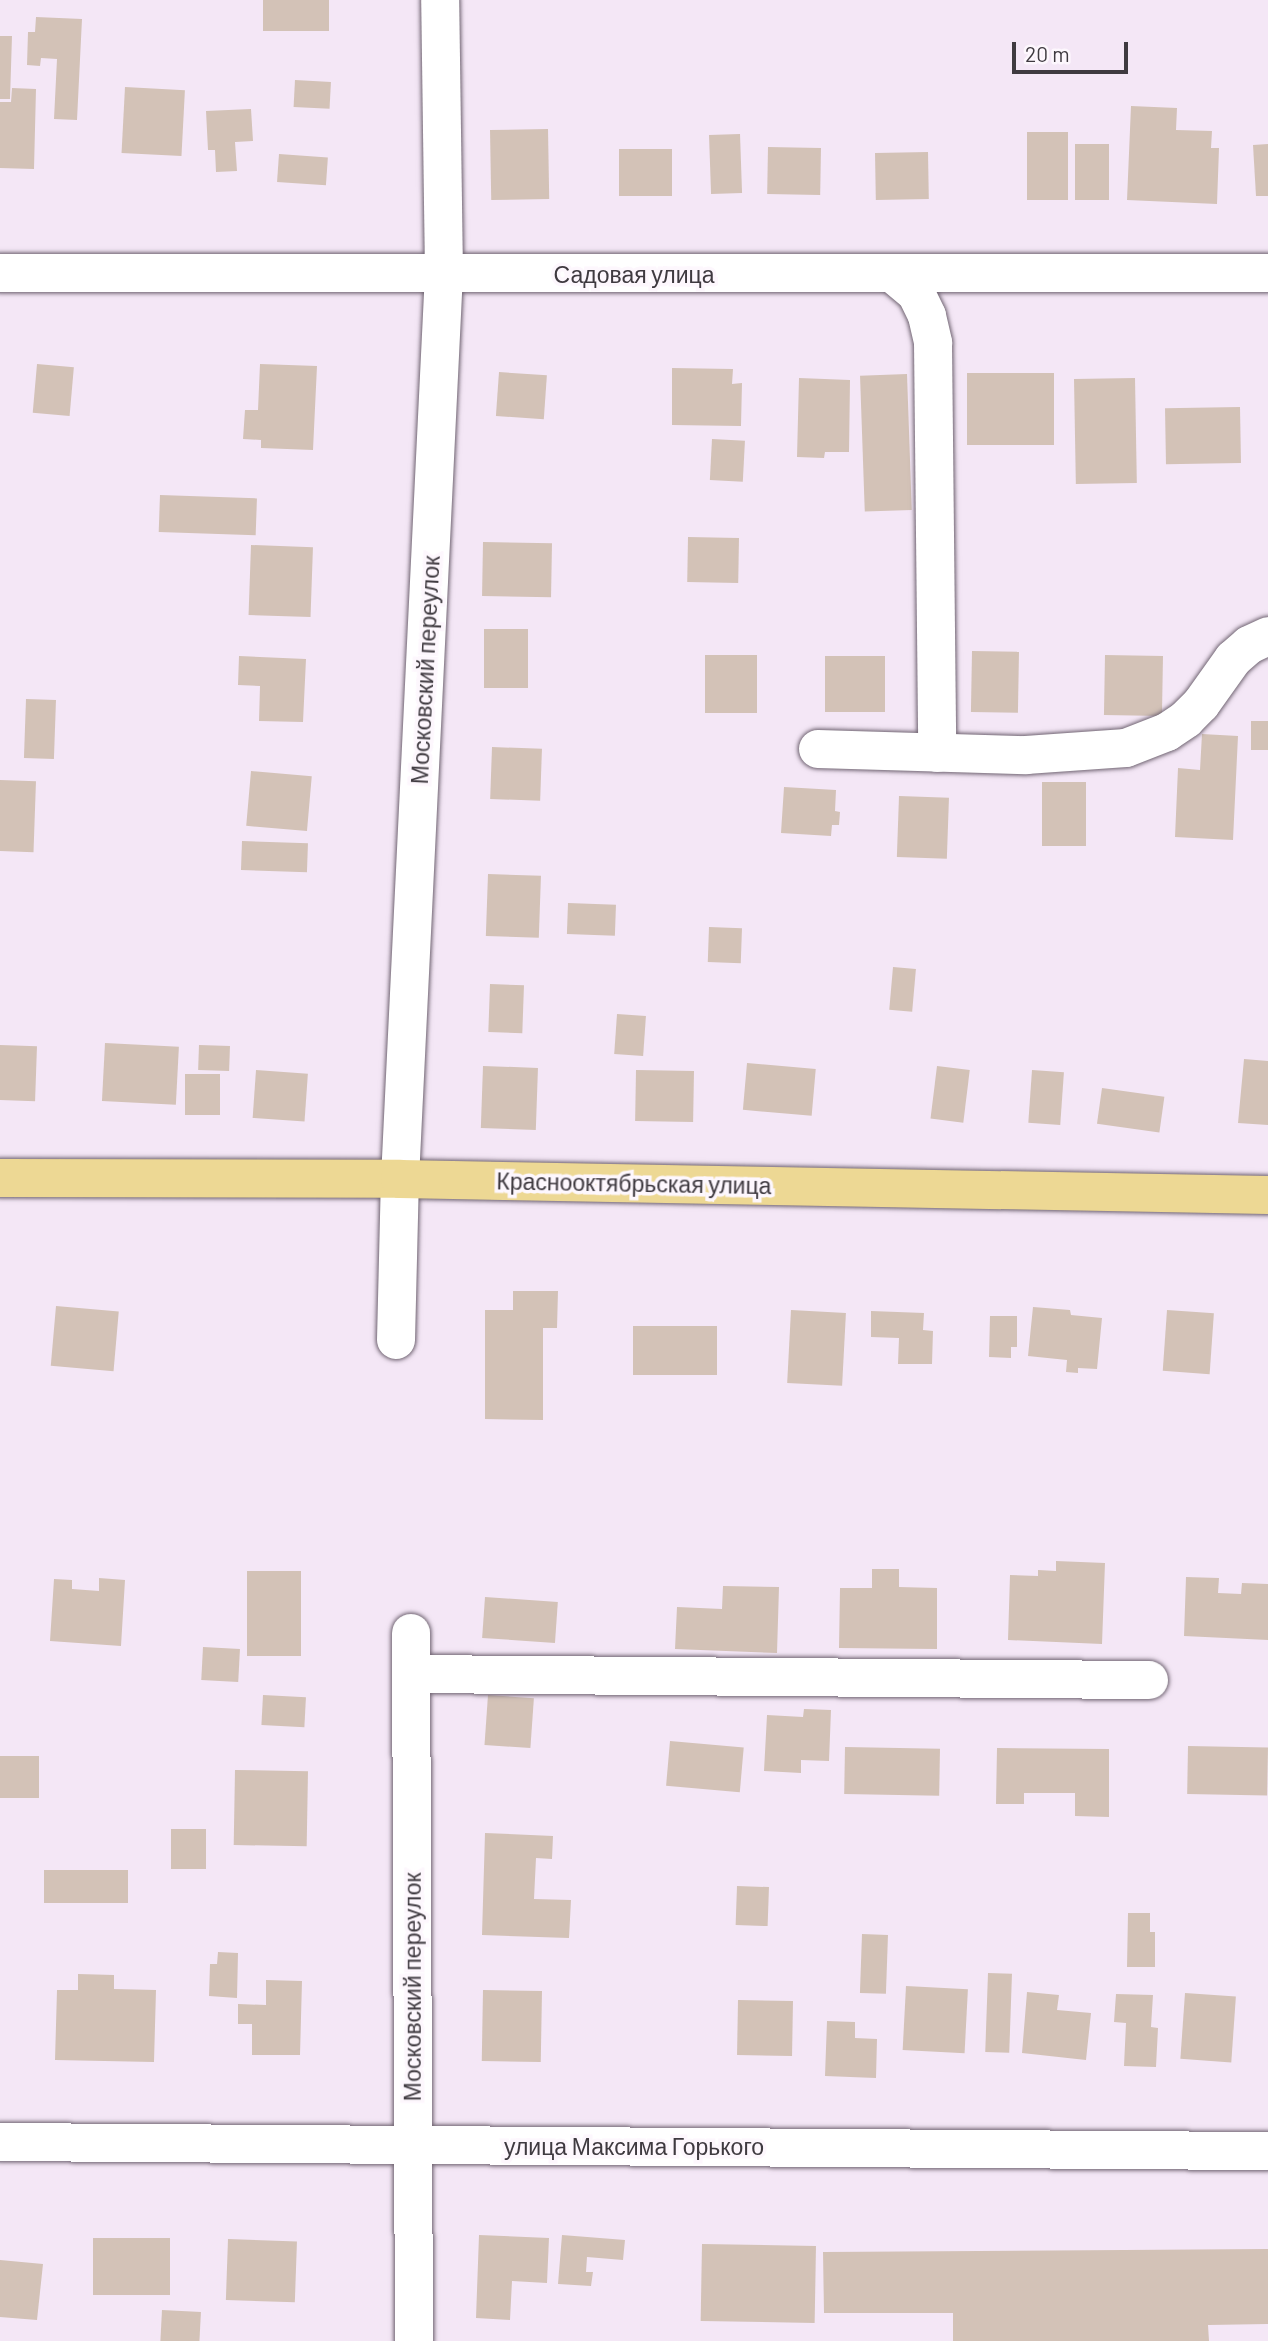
<!DOCTYPE html>
<meta charset="utf-8">
<style>
body{margin:0}
#map{position:relative;width:1268px;height:2341px;overflow:hidden;background:#f4e7f6;font-family:Barlow,sans-serif}
div>[style]{position:absolute}
.building>*{inset:0;background:#d3c2b7;transform-origin:0 0}
.roads{filter:drop-shadow(0 0 2px #716573) drop-shadow(0 0 2px #716573)}
.minor>*{height:38px;margin:-19px;padding:0 19px;transform-origin:19px;border-radius:19px;background:#fff}
.major>*{height:38px;margin:-19px;padding:0 19px;transform-origin:19px;border-radius:19px;background:#edd894}
span{translate:-50% -50%;white-space:nowrap;text-align:center;line-height:1.15;-webkit-text-stroke:7px #fdf7fd;paint-order:stroke}
.street-label{font-size:23px;color:#3f3a40}
.scale{position:absolute;left:1012px;top:42px;width:116px;height:32px;box-sizing:border-box;border:4px solid #3f3a40;border-top:0;padding-left:9px;font-size:21px;line-height:24px;white-space:nowrap;color:#3f3a40;-webkit-text-stroke:5px #fdf7fd;paint-order:stroke}
</style>
<div id="map">
<div class="building">
<div style="left:263px;top:0;width:66px;height:31px"></div>
<div style="clip-path:polygon(36px 17px,82px 19px,77px 120px,54px 119px,57px 59px,41px 58px,40px 66px,27px 65px,28px 32px,35px 32px)"></div>
<div style="clip-path:polygon(0 36px,12px 36px,10px 99px,0 99px)"></div>
<div style="left:295px;top:80px;width:36px;height:27px;rotate:3deg"></div>
<div style="left:125px;top:87px;width:60px;height:66px;rotate:3deg"></div>
<div style="clip-path:polygon(12px 88px,36px 89px,34px 169px,0 168px,0 102px,11px 102px)"></div>
<div style="clip-path:polygon(1131px 106px,1177px 108px,1176px 130px,1212px 131px,1211px 148px,1219px 148px,1217px 204px,1127px 200px)"></div>
<div style="clip-path:polygon(251px 109px,253px 141px,235px 142px,237px 171px,216px 172px,215px 150px,208px 150px,206px 111px)"></div>
<div style="left:548px;top:129px;width:70px;height:58px;rotate:89deg"></div>
<div style="left:1027px;top:132px;width:41px;height:68px"></div>
<div style="left:740px;top:134px;width:59px;height:31px;rotate:88deg"></div>
<div style="left:1109px;top:144px;width:56px;height:34px;rotate:90deg"></div>
<div style="clip-path:polygon(1268px 144px,1268px 196px,1256px 196px,1253px 145px)"></div>
<div style="left:768px;top:147px;width:53px;height:47px;rotate:1deg"></div>
<div style="left:619px;top:149px;width:53px;height:47px"></div>
<div style="left:928px;top:152px;width:47px;height:53px;rotate:89deg"></div>
<div style="left:279px;top:154px;width:49px;height:28px;rotate:4deg"></div>
<div style="left:37px;top:364px;width:37px;height:49px;rotate:5deg"></div>
<div style="clip-path:polygon(260px 364px,317px 366px,313px 450px,261px 448px,261px 440px,243px 439px,245px 410px,258px 410px)"></div>
<div style="clip-path:polygon(672px 368px,733px 369px,732px 384px,742px 383px,741px 426px,672px 425px)"></div>
<div style="left:499px;top:372px;width:48px;height:44px;rotate:4deg"></div>
<div style="left:967px;top:373px;width:87px;height:72px"></div>
<div style="left:907px;top:374px;width:136px;height:47px;rotate:88deg"></div>
<div style="clip-path:polygon(799px 378px,850px 380px,849px 452px,825px 452px,824px 458px,797px 457px)"></div>
<div style="left:1135px;top:378px;width:105px;height:61px;rotate:89deg"></div>
<div style="left:1240px;top:407px;width:56px;height:75px;rotate:89deg"></div>
<div style="left:712px;top:439px;width:33px;height:41px;rotate:3deg"></div>
<div style="left:160px;top:495px;width:97px;height:37px;rotate:2deg"></div>
<div style="left:688px;top:537px;width:51px;height:45px;rotate:1deg"></div>
<div style="left:483px;top:542px;width:69px;height:54px;rotate:1deg"></div>
<div style="left:251px;top:545px;width:62px;height:70px;rotate:2deg"></div>
<div style="left:484px;top:629px;width:44px;height:59px"></div>
<div style="left:972px;top:651px;width:47px;height:61px;rotate:1deg"></div>
<div style="left:705px;top:655px;width:52px;height:58px"></div>
<div style="left:1105px;top:655px;width:58px;height:60px;rotate:1deg"></div>
<div style="clip-path:polygon(239px 656px,306px 659px,303px 722px,259px 721px,260px 686px,238px 685px)"></div>
<div style="left:825px;top:656px;width:60px;height:56px"></div>
<div style="left:26px;top:699px;width:30px;height:59px;rotate:2deg"></div>
<div style="left:1251px;top:721px;width:17px;height:29px"></div>
<div style="clip-path:polygon(1202px 734px,1238px 736px,1233px 840px,1175px 837px,1178px 768px,1200px 770px)"></div>
<div style="left:492px;top:747px;width:50px;height:52px;rotate:2deg"></div>
<div style="left:251px;top:771px;width:61px;height:55px;rotate:5deg"></div>
<div style="left:0;top:780px;width:36px;height:71px;rotate:2deg"></div>
<div style="left:1042px;top:782px;width:44px;height:64px"></div>
<div style="clip-path:polygon(784px 787px,836px 790px,835px 811px,840px 812px,839px 825px,832px 825px,831px 836px,781px 833px)"></div>
<div style="left:899px;top:796px;width:50px;height:61px;rotate:2deg"></div>
<div style="left:242px;top:841px;width:66px;height:29px;rotate:2deg"></div>
<div style="left:488px;top:874px;width:53px;height:62px;rotate:2deg"></div>
<div style="left:568px;top:903px;width:48px;height:31px;rotate:2deg"></div>
<div style="left:709px;top:927px;width:33px;height:35px;rotate:2deg"></div>
<div style="left:893px;top:967px;width:23px;height:43px;rotate:5deg"></div>
<div style="left:490px;top:984px;width:34px;height:48px;rotate:2deg"></div>
<div style="left:617px;top:1014px;width:29px;height:40px;rotate:4deg"></div>
<div style="left:105px;top:1043px;width:74px;height:58px;rotate:3deg"></div>
<div style="left:0;top:1045px;width:37px;height:55px;rotate:2deg"></div>
<div style="left:199px;top:1045px;width:31px;height:25px;rotate:2deg"></div>
<div style="clip-path:polygon(1244px 1059px,1268px 1061px,1268px 1125px,1238px 1123px)"></div>
<div style="left:747px;top:1063px;width:69px;height:47px;rotate:5deg"></div>
<div style="left:483px;top:1066px;width:55px;height:62px;rotate:2deg"></div>
<div style="left:937px;top:1066px;width:33px;height:53px;rotate:7deg"></div>
<div style="left:256px;top:1070px;width:52px;height:48px;rotate:4deg"></div>
<div style="left:636px;top:1070px;width:58px;height:51px;rotate:1deg"></div>
<div style="left:1032px;top:1070px;width:32px;height:53px;rotate:4deg"></div>
<div style="left:185px;top:1074px;width:35px;height:41px"></div>
<div style="left:1102px;top:1088px;width:63px;height:36px;rotate:8deg"></div>
<div style="clip-path:polygon(513px 1291px,558px 1291px,557px 1328px,543px 1328px,543px 1420px,485px 1419px,485px 1310px,513px 1310px)"></div>
<div style="left:56px;top:1306px;width:63px;height:60px;rotate:5deg"></div>
<div style="clip-path:polygon(1033px 1307px,1070px 1310px,1071px 1315px,1102px 1318px,1097px 1369px,1078px 1368px,1078px 1373px,1066px 1372px,1067px 1360px,1028px 1356px)"></div>
<div style="left:791px;top:1310px;width:55px;height:73px;rotate:3deg"></div>
<div style="left:1167px;top:1310px;width:47px;height:61px;rotate:4deg"></div>
<div style="clip-path:polygon(871px 1311px,924px 1313px,923px 1330px,933px 1331px,932px 1364px,898px 1364px,899px 1338px,871px 1337px)"></div>
<div style="clip-path:polygon(990px 1316px,1017px 1316px,1017px 1347px,1011px 1347px,1011px 1358px,989px 1357px)"></div>
<div style="left:633px;top:1326px;width:84px;height:49px"></div>
<div style="clip-path:polygon(1056px 1561px,1105px 1563px,1102px 1644px,1008px 1640px,1010px 1575px,1038px 1576px,1038px 1570px,1056px 1571px)"></div>
<div style="clip-path:polygon(872px 1569px,899px 1569px,899px 1587px,937px 1588px,937px 1649px,839px 1648px,840px 1588px,872px 1588px)"></div>
<div style="left:247px;top:1571px;width:54px;height:85px"></div>
<div style="clip-path:polygon(1186px 1577px,1219px 1578px,1218px 1593px,1241px 1594px,1242px 1583px,1268px 1584px,1268px 1640px,1184px 1636px)"></div>
<div style="clip-path:polygon(99px 1578px,125px 1580px,121px 1646px,50px 1641px,54px 1579px,72px 1580px,72px 1589px,99px 1591px)"></div>
<div style="clip-path:polygon(723px 1586px,779px 1587px,777px 1653px,675px 1649px,677px 1607px,722px 1609px)"></div>
<div style="left:485px;top:1597px;width:73px;height:41px;rotate:4deg"></div>
<div style="left:203px;top:1647px;width:37px;height:33px;rotate:3deg"></div>
<div style="left:263px;top:1695px;width:43px;height:30px;rotate:3deg"></div>
<div style="left:488px;top:1695px;width:46px;height:50px;rotate:4deg"></div>
<div style="clip-path:polygon(804px 1709px,831px 1710px,829px 1761px,801px 1760px,801px 1773px,764px 1771px,767px 1715px,803px 1717px)"></div>
<div style="left:670px;top:1741px;width:74px;height:45px;rotate:5deg"></div>
<div style="left:1188px;top:1746px;width:80px;height:48px;rotate:1deg"></div>
<div style="left:845px;top:1747px;width:95px;height:47px;rotate:1deg"></div>
<div style="clip-path:polygon(997px 1748px,1109px 1749px,1109px 1817px,1075px 1816px,1075px 1793px,1024px 1793px,1024px 1804px,996px 1804px)"></div>
<div style="left:0;top:1756px;width:39px;height:42px"></div>
<div style="left:235px;top:1770px;width:73px;height:75px;rotate:1deg"></div>
<div style="left:171px;top:1829px;width:35px;height:40px"></div>
<div style="clip-path:polygon(485px 1833px,553px 1836px,552px 1859px,536px 1858px,534px 1899px,571px 1900px,569px 1938px,482px 1935px)"></div>
<div style="left:128px;top:1870px;width:33px;height:84px;rotate:90deg"></div>
<div style="left:737px;top:1886px;width:32px;height:39px;rotate:2deg"></div>
<div style="clip-path:polygon(1128px 1913px,1150px 1913px,1150px 1932px,1155px 1932px,1155px 1967px,1127px 1967px)"></div>
<div style="left:862px;top:1934px;width:26px;height:59px;rotate:2deg"></div>
<div style="clip-path:polygon(218px 1952px,238px 1953px,237px 1998px,209px 1996px,210px 1964px,217px 1964px)"></div>
<div style="left:988px;top:1973px;width:24px;height:79px;rotate:2deg"></div>
<div style="clip-path:polygon(78px 1974px,114px 1975px,114px 1989px,156px 1990px,154px 2062px,55px 2060px,57px 1990px,78px 1990px)"></div>
<div style="clip-path:polygon(266px 1980px,302px 1981px,300px 2055px,252px 2055px,252px 2024px,238px 2024px,238px 2004px,266px 2005px)"></div>
<div style="left:906px;top:1986px;width:62px;height:64px;rotate:3deg"></div>
<div style="left:483px;top:1990px;width:59px;height:71px;rotate:1deg"></div>
<div style="clip-path:polygon(1027px 1992px,1059px 1995px,1057px 2010px,1091px 2013px,1086px 2060px,1022px 2053px)"></div>
<div style="left:1185px;top:1993px;width:51px;height:66px;rotate:4deg"></div>
<div style="clip-path:polygon(1116px 1994px,1153px 1995px,1151px 2027px,1158px 2028px,1156px 2067px,1124px 2066px,1126px 2023px,1114px 2022px)"></div>
<div style="left:738px;top:2000px;width:55px;height:55px;rotate:1deg"></div>
<div style="clip-path:polygon(827px 2021px,855px 2022px,855px 2038px,877px 2039px,876px 2078px,825px 2076px)"></div>
<div style="clip-path:polygon(479px 2235px,549px 2238px,547px 2283px,512px 2281px,510px 2320px,476px 2318px)"></div>
<div style="clip-path:polygon(562px 2235px,625px 2240px,623px 2260px,587px 2257px,586px 2272px,593px 2272px,591px 2286px,558px 2284px)"></div>
<div style="left:93px;top:2238px;width:77px;height:57px"></div>
<div style="left:228px;top:2239px;width:69px;height:61px;rotate:2deg"></div>
<div style="left:702px;top:2244px;width:114px;height:77px;rotate:1deg"></div>
<div style="clip-path:polygon(1268px 2249px,1268px 2324px,1208px 2325px,1209px 2341px,953px 2341px,953px 2313px,824px 2313px,823px 2252px)"></div>
<div style="clip-path:polygon(0 2260px,43px 2264px,37px 2320px,0 2317px)"></div>
<div style="left:162px;top:2310px;width:39px;height:31px;rotate:3deg"></div>
</div>
<div class="roads">
<div class="minor">
<div style="left:0;top:273px;width:1268px"></div>
<div style="left:893px;top:274px;width:30px;rotate:40deg"></div>
<div style="left:916px;top:293px;width:25px;rotate:64deg"></div>
<div style="left:927px;top:316px;width:28px;rotate:77deg"></div>
<div style="left:933px;top:343px;width:410px;rotate:89.4deg"></div>
<div style="left:818px;top:749px;width:208px;rotate:1.7deg"></div>
<div style="left:1026px;top:755px;width:100px;rotate:-4deg"></div>
<div style="left:1126px;top:748px;width:44px;rotate:-21.3deg"></div>
<div style="left:1167px;top:732px;width:23px;rotate:-34deg"></div>
<div style="left:1186px;top:719px;width:21px;rotate:-45deg"></div>
<div style="left:1201px;top:704px;width:55px;rotate:-54.6deg"></div>
<div style="left:1233px;top:659px;width:21px;rotate:-41deg"></div>
<div style="left:1249px;top:645px;width:21px;rotate:-25deg"></div>
<div style="left:396px;top:1340px;width:161px;rotate:-88.6deg"></div>
<div style="left:400px;top:1179px;width:906px;rotate:-87.22deg"></div>
<div style="left:444px;top:274px;width:274px;rotate:-90.8deg"></div>
<div style="left:411px;top:1633px;width:708px;rotate:89.76deg"></div>
<div style="left:411px;top:1674px;width:738px;rotate:0.47deg"></div>
<div style="left:0;top:2142px;width:1268px;rotate:0.41deg"></div>
</div>
<div class="major">
<div style="left:0;top:1178px;width:400px;rotate:0.1deg"></div>
<div style="left:400px;top:1179px;width:868px;rotate:1.06deg"></div>
</div>
</div>
<div class="street-label">
<span style="left:634px;top:274px">Садовая улица</span>
<span style="left:425px;top:670px;rotate:-87deg">Московский переулок</span>
<span style="left:634px;top:1183px;rotate:1deg">Краснооктябрьская улица</span>
<span style="left:412px;top:1987px;rotate:-90deg">Московский переулок</span>
<span style="left:634px;top:2146px">улица Максима Горького</span>
</div>
<div class="scale">20 m</div>
</div>
